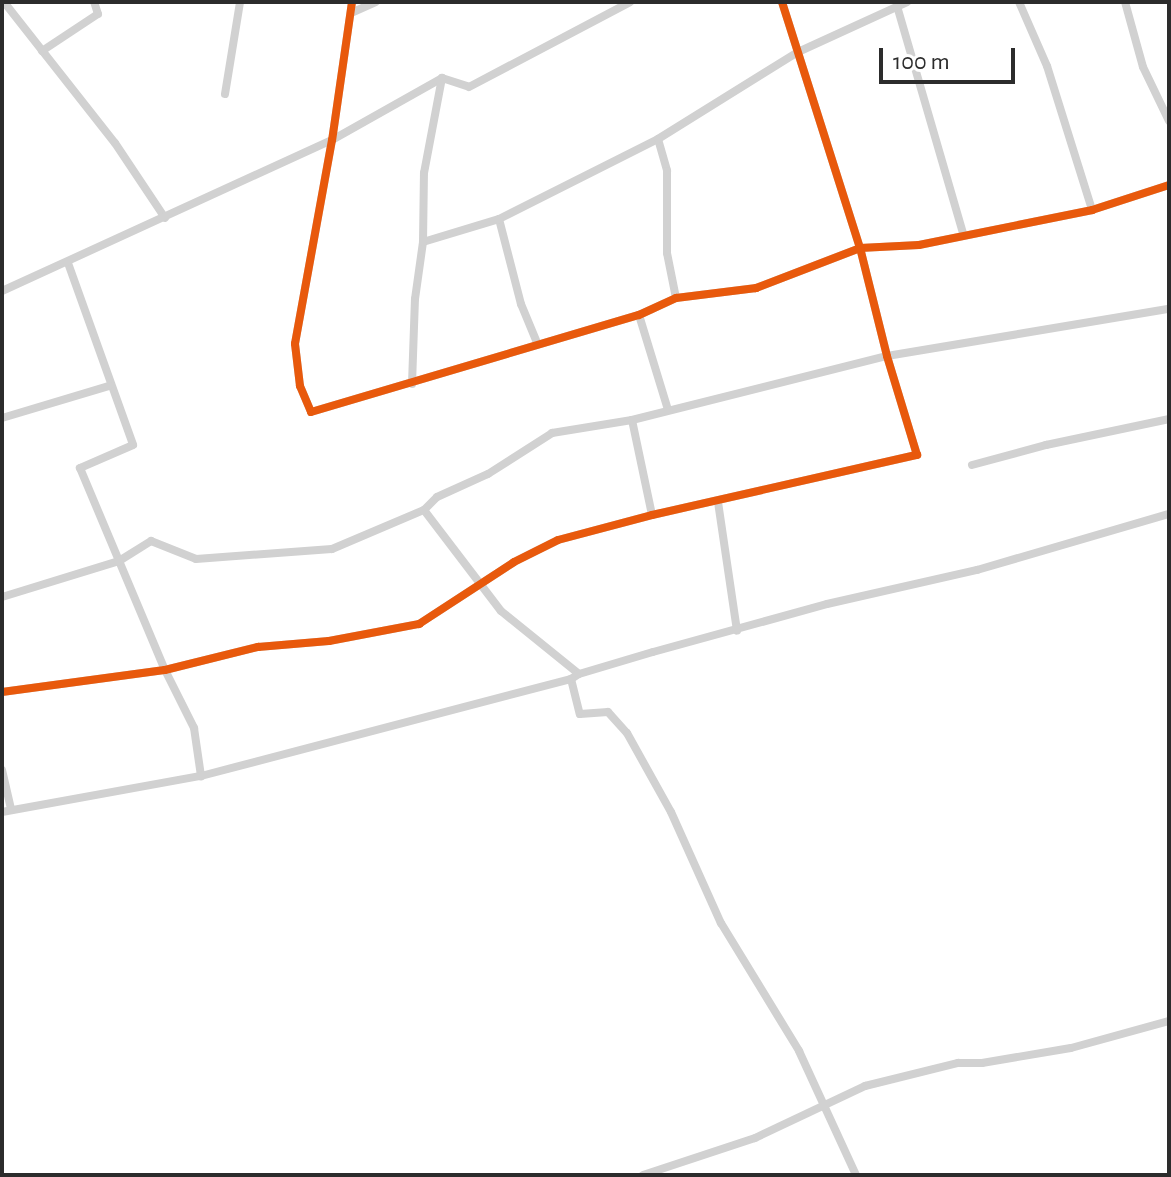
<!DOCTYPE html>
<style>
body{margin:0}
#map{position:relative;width:1171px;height:1177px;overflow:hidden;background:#fff;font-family:"Alegreya Sans",sans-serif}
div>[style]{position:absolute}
.street>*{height:8px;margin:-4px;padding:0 4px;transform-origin:4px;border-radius:4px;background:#d1d1d1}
.cycleway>*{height:8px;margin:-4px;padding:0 4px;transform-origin:4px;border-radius:4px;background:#e8590c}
span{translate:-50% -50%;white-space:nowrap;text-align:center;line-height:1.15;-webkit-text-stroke:8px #fff;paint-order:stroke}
.frame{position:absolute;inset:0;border:4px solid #2c2c2c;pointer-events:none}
.scale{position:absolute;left:879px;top:48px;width:136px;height:36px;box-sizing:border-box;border:4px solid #2c2c2c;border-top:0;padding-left:10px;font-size:24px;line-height:28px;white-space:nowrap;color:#2c2c2c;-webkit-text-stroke:6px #fff;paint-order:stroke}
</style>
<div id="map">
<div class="street">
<div style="left:4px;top:2px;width:179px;rotate:51.8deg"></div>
<div style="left:115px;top:143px;width:90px;rotate:56.3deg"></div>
<div style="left:352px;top:2px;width:139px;rotate:98.2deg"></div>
<div style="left:332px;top:140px;width:207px;rotate:100.3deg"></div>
<div style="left:295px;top:344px;width:42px;rotate:83.2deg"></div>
<div style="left:300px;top:386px;width:28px;rotate:67deg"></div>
<div style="left:311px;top:412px;width:342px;rotate:-16.5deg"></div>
<div style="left:639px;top:315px;width:41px;rotate:-24.7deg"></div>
<div style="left:676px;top:298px;width:81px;rotate:-7.1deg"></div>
<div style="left:756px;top:288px;width:111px;rotate:-21deg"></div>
<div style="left:860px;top:248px;width:59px;rotate:-2.9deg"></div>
<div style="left:919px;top:245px;width:177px;rotate:-11.4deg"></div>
<div style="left:1092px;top:210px;width:81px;rotate:-18deg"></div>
<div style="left:1019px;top:2px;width:70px;rotate:66.4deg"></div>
<div style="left:1047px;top:66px;width:151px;rotate:72.6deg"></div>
<div style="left:1125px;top:2px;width:67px;rotate:74.5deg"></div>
<div style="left:1143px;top:67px;width:60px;rotate:64.3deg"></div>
<div style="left:897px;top:6px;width:236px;rotate:73.8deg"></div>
<div style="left:351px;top:13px;width:27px;rotate:-24deg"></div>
<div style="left:42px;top:51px;width:67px;rotate:-33.5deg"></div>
<div style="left:98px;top:14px;width:13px;rotate:-108deg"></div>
<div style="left:225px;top:94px;width:93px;rotate:-80.7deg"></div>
<div style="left:658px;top:139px;width:33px;rotate:74deg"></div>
<div style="left:667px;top:171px;width:82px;rotate:90deg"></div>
<div style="left:667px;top:253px;width:46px;rotate:78.7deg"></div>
<div style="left:499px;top:219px;width:88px;rotate:75.5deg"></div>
<div style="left:521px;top:304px;width:44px;rotate:67.5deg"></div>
<div style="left:423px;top:242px;width:79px;rotate:-16.8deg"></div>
<div style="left:499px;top:219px;width:178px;rotate:-26.7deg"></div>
<div style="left:658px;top:139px;width:165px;rotate:-31.9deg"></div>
<div style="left:798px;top:52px;width:120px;rotate:-24.6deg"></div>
<div style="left:68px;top:263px;width:193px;rotate:70.3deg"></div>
<div style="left:133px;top:445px;width:58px;rotate:156.5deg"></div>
<div style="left:80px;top:468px;width:219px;rotate:67.2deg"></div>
<div style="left:165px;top:670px;width:65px;rotate:63.4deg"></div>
<div style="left:194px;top:728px;width:49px;rotate:81.7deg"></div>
<div style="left:2px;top:291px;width:363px;rotate:-24.6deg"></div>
<div style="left:332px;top:140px;width:126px;rotate:-29.4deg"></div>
<div style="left:442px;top:78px;width:28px;rotate:18deg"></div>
<div style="left:469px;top:87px;width:182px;rotate:-27.8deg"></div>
<div style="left:639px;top:315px;width:99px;rotate:73deg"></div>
<div style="left:412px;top:384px;width:85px;rotate:-88deg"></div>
<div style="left:415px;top:299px;width:58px;rotate:-82deg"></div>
<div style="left:423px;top:242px;width:69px;rotate:-89.2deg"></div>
<div style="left:424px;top:173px;width:97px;rotate:-79.3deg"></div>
<div style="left:2px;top:418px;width:112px;rotate:-16.7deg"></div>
<div style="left:632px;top:420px;width:97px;rotate:78.1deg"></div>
<div style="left:972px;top:465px;width:77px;rotate:-15.1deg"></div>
<div style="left:1046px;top:445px;width:126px;rotate:-11.9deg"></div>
<div style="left:718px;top:502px;width:130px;rotate:81.6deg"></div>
<div style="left:424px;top:510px;width:127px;rotate:52.7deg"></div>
<div style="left:501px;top:611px;width:100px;rotate:38.9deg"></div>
<div style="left:2px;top:597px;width:122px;rotate:-17.1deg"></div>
<div style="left:119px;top:561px;width:38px;rotate:-32deg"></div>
<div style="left:151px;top:541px;width:48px;rotate:21.8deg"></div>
<div style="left:196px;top:559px;width:136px;rotate:-4.2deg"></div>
<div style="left:332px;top:549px;width:100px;rotate:-23deg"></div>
<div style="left:424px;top:510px;width:18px;rotate:-45deg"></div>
<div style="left:437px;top:497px;width:56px;rotate:-24.3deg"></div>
<div style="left:488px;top:474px;width:76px;rotate:-32.6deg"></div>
<div style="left:552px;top:433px;width:81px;rotate:-9.2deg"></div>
<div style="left:632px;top:420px;width:263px;rotate:-14.1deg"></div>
<div style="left:887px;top:356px;width:286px;rotate:-9.5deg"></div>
<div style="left:571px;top:679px;width:36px;rotate:76deg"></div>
<div style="left:580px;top:714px;width:28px;rotate:-4deg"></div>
<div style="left:608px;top:712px;width:28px;rotate:48deg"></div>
<div style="left:627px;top:733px;width:90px;rotate:60.9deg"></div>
<div style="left:671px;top:812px;width:122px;rotate:65.8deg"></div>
<div style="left:721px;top:923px;width:150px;rotate:58.6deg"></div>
<div style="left:799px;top:1051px;width:136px;rotate:65.3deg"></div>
<div style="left:2px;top:692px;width:164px;rotate:-7.7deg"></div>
<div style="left:165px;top:670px;width:96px;rotate:-13.9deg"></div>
<div style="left:258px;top:647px;width:71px;rotate:-4.8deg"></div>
<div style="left:329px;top:641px;width:92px;rotate:-10.7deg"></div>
<div style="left:419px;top:624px;width:113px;rotate:-33.1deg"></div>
<div style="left:514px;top:562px;width:49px;rotate:-26.6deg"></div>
<div style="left:558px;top:540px;width:97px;rotate:-14.9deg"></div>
<div style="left:652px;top:515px;width:272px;rotate:-12.8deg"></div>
<div style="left:917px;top:455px;width:103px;rotate:-106.9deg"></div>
<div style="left:887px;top:356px;width:111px;rotate:-104deg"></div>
<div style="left:860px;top:248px;width:258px;rotate:-107.6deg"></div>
<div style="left:2px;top:770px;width:40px;rotate:77deg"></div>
<div style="left:2px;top:812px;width:202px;rotate:-10.3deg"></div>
<div style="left:201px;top:776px;width:383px;rotate:-14.7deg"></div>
<div style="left:571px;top:679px;width:9px;rotate:-32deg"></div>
<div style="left:579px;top:674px;width:77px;rotate:-16.6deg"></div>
<div style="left:653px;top:652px;width:180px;rotate:-15.4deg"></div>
<div style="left:827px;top:604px;width:154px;rotate:-12.8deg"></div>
<div style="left:977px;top:570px;width:200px;rotate:-16.3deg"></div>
<div style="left:643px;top:1175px;width:118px;rotate:-18.3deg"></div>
<div style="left:755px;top:1138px;width:122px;rotate:-25.3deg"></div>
<div style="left:865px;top:1086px;width:96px;rotate:-13.9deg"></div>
<div style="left:958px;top:1063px;width:24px"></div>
<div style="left:982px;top:1063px;width:90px;rotate:-9.6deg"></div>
<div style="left:1071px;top:1048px;width:102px;rotate:-15.4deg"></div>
</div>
<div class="cycleway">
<div style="left:352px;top:2px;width:139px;rotate:98.2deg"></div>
<div style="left:332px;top:140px;width:207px;rotate:100.3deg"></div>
<div style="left:295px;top:344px;width:42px;rotate:83.2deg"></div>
<div style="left:300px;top:386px;width:28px;rotate:67deg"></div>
<div style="left:311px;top:412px;width:342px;rotate:-16.5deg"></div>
<div style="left:639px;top:315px;width:41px;rotate:-24.7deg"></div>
<div style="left:676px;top:298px;width:81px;rotate:-7.1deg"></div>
<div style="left:756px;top:288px;width:111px;rotate:-21deg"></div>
<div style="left:860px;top:248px;width:59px;rotate:-2.9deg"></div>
<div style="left:919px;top:245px;width:177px;rotate:-11.4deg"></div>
<div style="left:1092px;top:210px;width:81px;rotate:-18deg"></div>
<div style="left:2px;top:692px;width:164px;rotate:-7.7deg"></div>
<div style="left:165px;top:670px;width:96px;rotate:-13.9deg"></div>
<div style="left:258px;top:647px;width:71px;rotate:-4.8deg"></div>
<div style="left:329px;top:641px;width:92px;rotate:-10.7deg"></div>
<div style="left:419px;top:624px;width:113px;rotate:-33.1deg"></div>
<div style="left:514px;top:562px;width:49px;rotate:-26.6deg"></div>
<div style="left:558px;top:540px;width:97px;rotate:-14.9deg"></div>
<div style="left:652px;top:515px;width:272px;rotate:-12.8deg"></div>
<div style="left:917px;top:455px;width:103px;rotate:-106.9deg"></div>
<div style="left:887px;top:356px;width:111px;rotate:-104deg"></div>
<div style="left:860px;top:248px;width:258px;rotate:-107.6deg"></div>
</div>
<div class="frame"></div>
<div class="scale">100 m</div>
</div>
